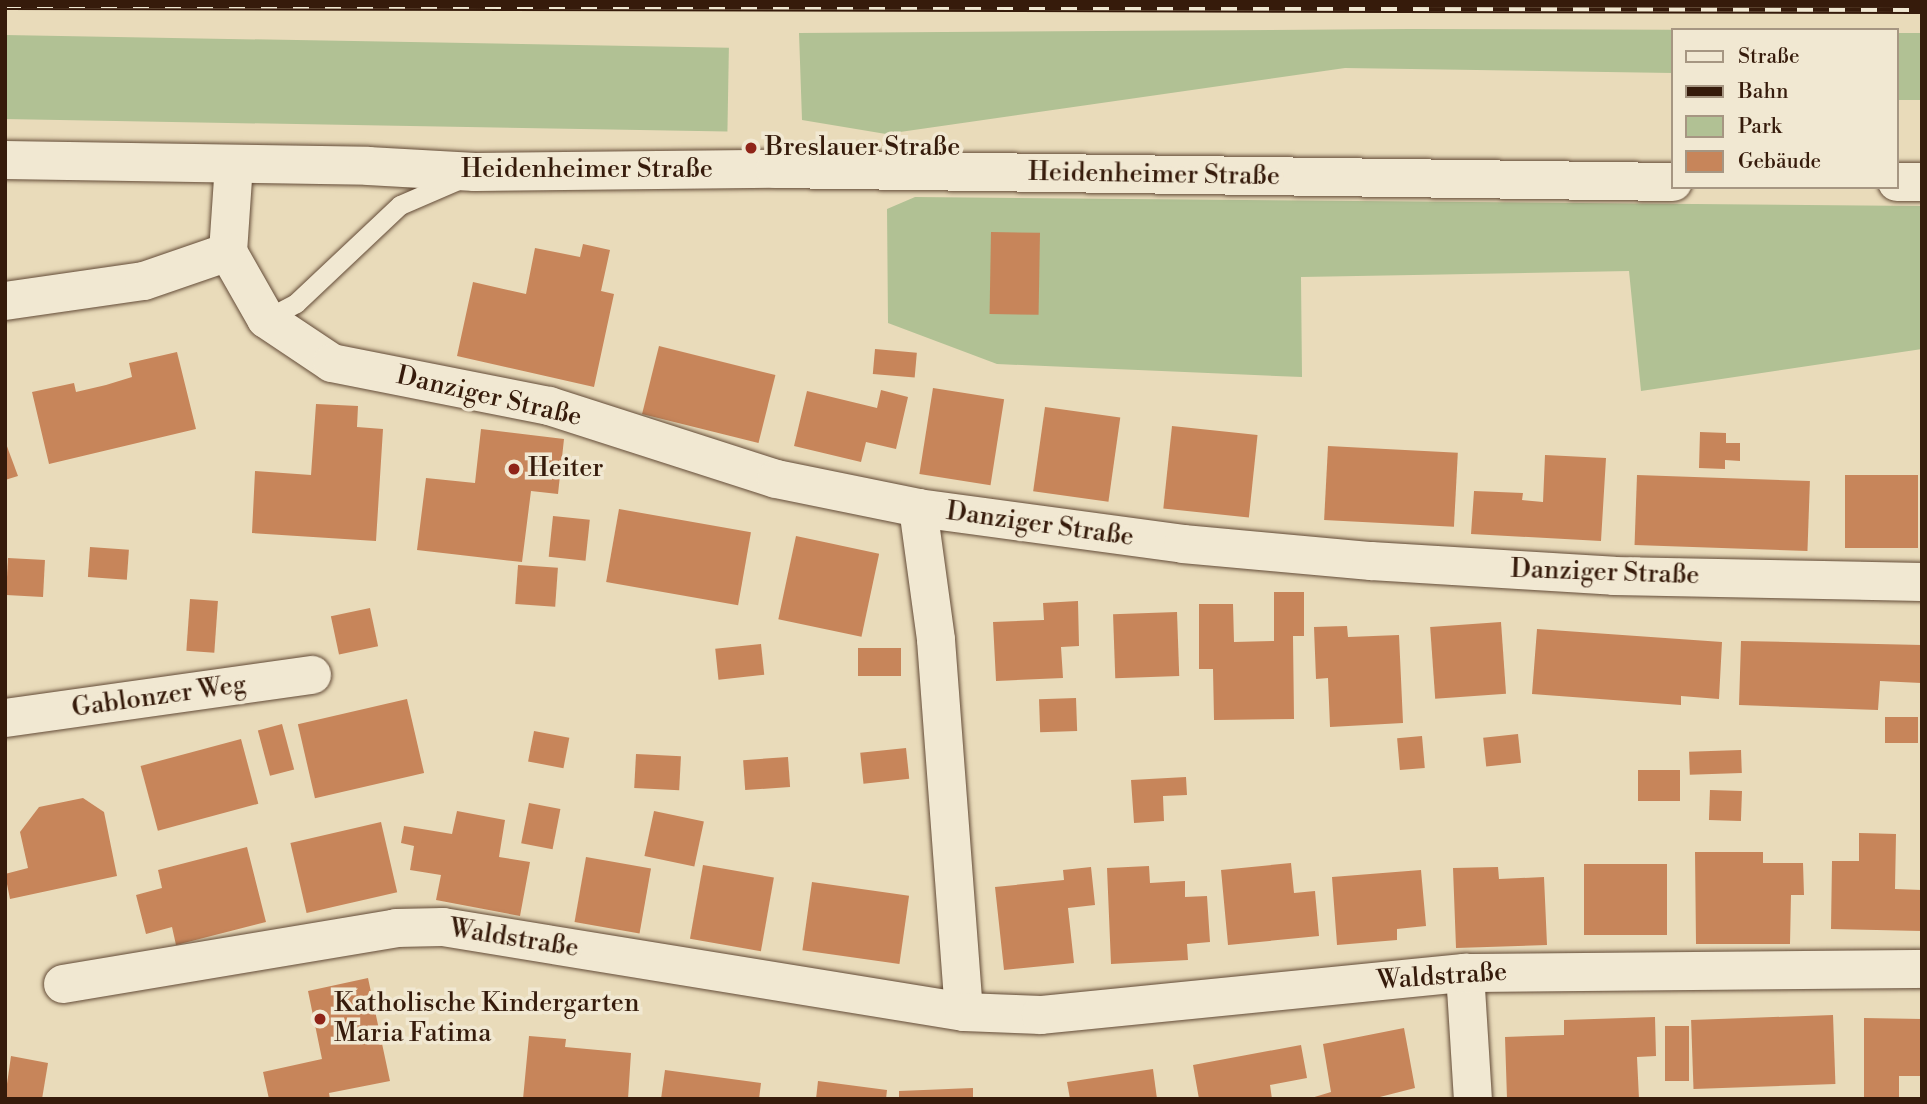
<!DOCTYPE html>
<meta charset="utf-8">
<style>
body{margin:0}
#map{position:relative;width:1927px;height:1104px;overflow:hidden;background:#e9dbba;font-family:"Libre Bodoni",serif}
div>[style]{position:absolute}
.green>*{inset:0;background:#b1c194;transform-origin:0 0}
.building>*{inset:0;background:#c7855a;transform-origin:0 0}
.roads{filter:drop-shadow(0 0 2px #634b37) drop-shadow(0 0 2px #634b37)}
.service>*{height:19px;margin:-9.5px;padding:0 9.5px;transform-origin:9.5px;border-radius:9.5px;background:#f1e8d2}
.minor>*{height:38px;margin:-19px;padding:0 19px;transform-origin:19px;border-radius:19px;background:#f1e8d2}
.tertiary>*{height:38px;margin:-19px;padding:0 19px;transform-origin:19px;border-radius:19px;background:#f1e8d2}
.rail>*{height:8px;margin-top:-4px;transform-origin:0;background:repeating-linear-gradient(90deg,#f1e8d2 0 16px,#361b0b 0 32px);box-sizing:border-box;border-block:2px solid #361b0b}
.dots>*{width:19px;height:19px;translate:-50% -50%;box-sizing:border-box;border:4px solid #f1e8d2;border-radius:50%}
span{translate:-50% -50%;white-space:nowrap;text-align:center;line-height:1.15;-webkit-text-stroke:7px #f1e8d2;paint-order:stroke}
.poi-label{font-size:26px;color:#361b0b}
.left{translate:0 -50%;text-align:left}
.street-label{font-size:26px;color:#361b0b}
.frame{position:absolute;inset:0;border:7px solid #361b0b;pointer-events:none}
.legend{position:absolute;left:1671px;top:28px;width:228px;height:161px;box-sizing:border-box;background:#f1e8d2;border:2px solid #a69682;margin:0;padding:9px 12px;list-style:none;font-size:21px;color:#361b0b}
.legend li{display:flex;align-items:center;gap:14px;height:35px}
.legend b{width:35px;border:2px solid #a69682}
</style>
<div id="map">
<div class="green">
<div style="clip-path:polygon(1410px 29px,1740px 30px,1673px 30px,1673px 73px,1345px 68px,886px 134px,802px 120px,799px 33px)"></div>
<div style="left:1897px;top:33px;width:25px;height:67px"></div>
<div style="left:5px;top:35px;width:724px;height:84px;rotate:1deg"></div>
<div style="clip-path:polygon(915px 197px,1922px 206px,1922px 349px,1641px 391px,1629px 271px,1301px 277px,1302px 377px,997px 364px,888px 323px,887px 209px)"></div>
</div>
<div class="building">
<div style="left:991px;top:232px;width:49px;height:82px;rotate:1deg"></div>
<div style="clip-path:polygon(583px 244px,610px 250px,601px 291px,614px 294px,594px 387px,457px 356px,473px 282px,526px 294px,535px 248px,580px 257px)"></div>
<div style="left:659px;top:346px;width:120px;height:70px;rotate:14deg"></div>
<div style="left:875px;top:349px;width:42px;height:25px;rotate:5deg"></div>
<div style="clip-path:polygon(177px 352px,196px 429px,49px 464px,32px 392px,74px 383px,76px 392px,106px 385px,132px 377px,129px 363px)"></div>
<div style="left:933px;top:388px;width:72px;height:87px;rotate:9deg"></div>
<div style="clip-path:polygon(881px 390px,908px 397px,896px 449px,866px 442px,861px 462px,794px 446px,807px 391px,877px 408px)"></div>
<div style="clip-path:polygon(316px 404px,358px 406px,357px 427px,383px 429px,376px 541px,252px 533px,255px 471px,311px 475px)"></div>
<div style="left:1045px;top:407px;width:76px;height:85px;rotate:8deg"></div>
<div style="left:1172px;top:426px;width:86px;height:83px;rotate:6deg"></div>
<div style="clip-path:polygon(481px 429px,564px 439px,558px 494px,531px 491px,522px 562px,417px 550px,426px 478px,475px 483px)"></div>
<div style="clip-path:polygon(1700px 432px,1726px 433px,1726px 443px,1740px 443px,1740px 461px,1725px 460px,1725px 469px,1699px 468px)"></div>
<div style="clip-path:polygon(5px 441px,18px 476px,5px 480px)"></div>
<div style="left:1328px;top:446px;width:130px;height:74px;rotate:3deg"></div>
<div style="clip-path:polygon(1545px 455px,1606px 458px,1601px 541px,1471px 534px,1474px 491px,1523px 493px,1522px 500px,1543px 502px)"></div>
<div style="left:1637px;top:475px;width:173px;height:70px;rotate:2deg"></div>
<div style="left:1845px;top:475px;width:73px;height:73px"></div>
<div style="left:619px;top:509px;width:134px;height:74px;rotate:10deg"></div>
<div style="left:553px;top:516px;width:37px;height:41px;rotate:6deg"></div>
<div style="left:796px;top:536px;width:85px;height:85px;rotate:12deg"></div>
<div style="left:90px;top:547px;width:39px;height:30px;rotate:4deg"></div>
<div style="left:8px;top:558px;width:37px;height:37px;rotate:3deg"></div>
<div style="left:518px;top:565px;width:40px;height:39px;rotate:4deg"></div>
<div style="clip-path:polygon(1274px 592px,1304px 592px,1304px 636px,1293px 636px,1294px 719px,1214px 720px,1213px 669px,1199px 669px,1199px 604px,1233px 604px,1234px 642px,1274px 641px)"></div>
<div style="left:190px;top:599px;width:28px;height:52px;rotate:4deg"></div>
<div style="clip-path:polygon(1078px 601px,1079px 646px,1061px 647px,1063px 678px,996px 681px,993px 622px,1044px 620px,1043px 603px)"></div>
<div style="left:370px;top:608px;width:39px;height:40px;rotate:78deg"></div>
<div style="left:1177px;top:612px;width:64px;height:64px;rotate:88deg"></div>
<div style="left:1501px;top:622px;width:72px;height:71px;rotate:86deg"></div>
<div style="clip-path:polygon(1347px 626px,1348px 637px,1399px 635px,1403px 723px,1330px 727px,1328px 678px,1316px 679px,1314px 627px)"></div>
<div style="clip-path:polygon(1537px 629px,1722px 642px,1719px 699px,1681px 696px,1681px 705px,1532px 694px)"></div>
<div style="clip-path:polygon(1741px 641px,1922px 645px,1921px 683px,1880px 681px,1878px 710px,1739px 705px)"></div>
<div style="left:761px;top:644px;width:31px;height:46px;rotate:84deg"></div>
<div style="left:858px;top:648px;width:43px;height:28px"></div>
<div style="left:1076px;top:698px;width:33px;height:37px;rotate:88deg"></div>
<div style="left:407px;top:699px;width:76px;height:112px;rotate:77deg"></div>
<div style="left:1885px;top:717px;width:33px;height:26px"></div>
<div style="left:282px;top:724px;width:47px;height:25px;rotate:75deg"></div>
<div style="left:534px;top:731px;width:36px;height:31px;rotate:11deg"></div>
<div style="left:1518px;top:734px;width:29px;height:35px;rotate:84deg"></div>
<div style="left:1422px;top:736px;width:32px;height:25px;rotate:85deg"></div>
<div style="left:241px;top:739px;width:67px;height:104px;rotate:75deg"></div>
<div style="left:906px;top:748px;width:31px;height:46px;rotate:84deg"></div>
<div style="left:1741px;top:750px;width:23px;height:52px;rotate:88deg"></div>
<div style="left:636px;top:754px;width:45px;height:34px;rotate:3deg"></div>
<div style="left:788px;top:757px;width:30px;height:45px;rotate:86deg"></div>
<div style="left:1638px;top:770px;width:42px;height:31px"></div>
<div style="clip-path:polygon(1186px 777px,1187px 795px,1163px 796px,1164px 821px,1134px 823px,1131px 780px)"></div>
<div style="left:1710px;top:790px;width:32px;height:30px;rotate:2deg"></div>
<div style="clip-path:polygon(83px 798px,104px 812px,117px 876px,10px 899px,5px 874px,28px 868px,20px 832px,39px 807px)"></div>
<div style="left:529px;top:803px;width:32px;height:41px;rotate:11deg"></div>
<div style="clip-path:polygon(457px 811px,505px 820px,499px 857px,530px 862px,520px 916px,436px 900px,441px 875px,410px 870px,414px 846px,401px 843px,404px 826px,452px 834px)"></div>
<div style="left:654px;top:811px;width:51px;height:46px;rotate:12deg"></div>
<div style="left:381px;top:822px;width:72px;height:93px;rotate:77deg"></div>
<div style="clip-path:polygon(1859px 833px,1896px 834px,1895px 889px,1922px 890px,1922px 931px,1831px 929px,1832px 861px,1859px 861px)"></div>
<div style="clip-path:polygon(247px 847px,266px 922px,176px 945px,172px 927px,146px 934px,136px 895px,162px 888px,158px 870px)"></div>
<div style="clip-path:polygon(1695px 852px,1763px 852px,1763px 863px,1803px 863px,1804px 895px,1791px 895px,1790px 944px,1696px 944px)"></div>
<div style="left:586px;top:857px;width:66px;height:66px;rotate:10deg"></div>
<div style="clip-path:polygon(1291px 863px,1294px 893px,1315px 891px,1319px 936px,1228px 945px,1221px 870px)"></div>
<div style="left:1584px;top:864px;width:83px;height:71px"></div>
<div style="left:703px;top:865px;width:72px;height:75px;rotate:10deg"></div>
<div style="clip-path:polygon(1149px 866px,1150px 883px,1185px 881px,1185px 897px,1207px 896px,1210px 942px,1187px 944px,1188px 960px,1111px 964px,1107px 868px)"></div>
<div style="clip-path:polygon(1091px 867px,1095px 905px,1068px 908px,1074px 963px,1004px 970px,995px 887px,1064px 880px,1063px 870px)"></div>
<div style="clip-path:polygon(1498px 867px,1499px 879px,1544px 877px,1547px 945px,1456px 948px,1453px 868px)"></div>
<div style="clip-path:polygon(1421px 870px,1426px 926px,1397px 929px,1397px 940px,1337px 945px,1332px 877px)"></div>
<div style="left:812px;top:882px;width:98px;height:69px;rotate:8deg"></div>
<div style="clip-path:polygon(368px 978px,390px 1081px,329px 1093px,330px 1099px,269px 1099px,263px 1072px,322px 1059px,308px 991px)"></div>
<div style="left:1833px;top:1015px;width:69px;height:142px;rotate:88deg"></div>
<div style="clip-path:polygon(1655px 1017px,1656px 1056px,1637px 1057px,1639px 1099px,1507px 1099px,1505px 1037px,1564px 1035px,1564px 1020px)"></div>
<div style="clip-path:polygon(1864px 1018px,1922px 1019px,1922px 1076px,1899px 1076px,1899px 1099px,1864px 1099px)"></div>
<div style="left:1665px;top:1026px;width:24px;height:55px"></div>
<div style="clip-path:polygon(1404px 1028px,1415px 1088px,1372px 1099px,1308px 1099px,1331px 1092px,1323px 1044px)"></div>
<div style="clip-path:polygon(529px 1036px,566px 1039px,565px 1047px,631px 1053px,628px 1099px,523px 1099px)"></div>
<div style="clip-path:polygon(1301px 1045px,1307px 1078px,1270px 1085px,1272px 1099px,1199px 1099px,1193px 1065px)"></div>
<div style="clip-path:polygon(11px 1056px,48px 1063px,42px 1099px,5px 1098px)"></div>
<div style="clip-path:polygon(1153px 1069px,1157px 1099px,1070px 1099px,1067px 1082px)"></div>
<div style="clip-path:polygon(665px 1070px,761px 1083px,759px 1099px,661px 1099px)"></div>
<div style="clip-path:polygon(818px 1081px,887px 1090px,886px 1099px,816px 1099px)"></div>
<div style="clip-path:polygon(973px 1088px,973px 1099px,899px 1099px,899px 1091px)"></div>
</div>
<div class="roads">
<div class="service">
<div style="left:266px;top:319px;width:34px;rotate:-28deg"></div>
<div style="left:296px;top:303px;width:143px;rotate:-43.3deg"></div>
<div style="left:400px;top:205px;width:63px;rotate:-23.3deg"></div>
</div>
<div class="minor">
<div style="left:228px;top:252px;width:77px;rotate:60.4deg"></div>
<div style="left:266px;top:319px;width:79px;rotate:33.7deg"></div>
<div style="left:332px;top:363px;width:221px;rotate:11.2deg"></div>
<div style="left:549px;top:406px;width:238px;rotate:17.8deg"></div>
<div style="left:776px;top:479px;width:145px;rotate:11.5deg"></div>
<div style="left:918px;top:508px;width:267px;rotate:7.7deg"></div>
<div style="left:1183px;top:544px;width:189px;rotate:5.2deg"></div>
<div style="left:1371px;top:561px;width:243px;rotate:3.5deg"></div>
<div style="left:1614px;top:576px;width:308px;rotate:1.1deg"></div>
<div style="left:228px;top:252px;width:88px;rotate:-86.1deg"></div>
<div style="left:5px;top:301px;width:140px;rotate:-8.2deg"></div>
<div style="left:144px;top:281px;width:89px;rotate:-19deg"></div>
<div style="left:918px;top:508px;width:133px;rotate:82.2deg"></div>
<div style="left:936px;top:640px;width:373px;rotate:85.7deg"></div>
<div style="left:5px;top:718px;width:310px;rotate:-8deg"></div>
<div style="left:1465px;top:973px;width:126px;rotate:86.4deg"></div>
<div style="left:63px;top:984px;width:338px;rotate:-9.5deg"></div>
<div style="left:396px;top:928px;width:47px;rotate:-1.2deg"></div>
<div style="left:443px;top:927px;width:528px;rotate:9.27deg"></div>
<div style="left:964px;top:1012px;width:77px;rotate:2.2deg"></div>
<div style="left:1041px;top:1015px;width:426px;rotate:-5.7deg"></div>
<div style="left:1465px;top:973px;width:457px;rotate:-0.5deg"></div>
</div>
<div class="tertiary">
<div style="left:5px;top:160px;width:363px;rotate:0.9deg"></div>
<div style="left:368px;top:166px;width:107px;rotate:3.2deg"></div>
<div style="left:475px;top:172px;width:300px;rotate:-0.6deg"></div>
<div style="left:775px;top:169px;width:898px;rotate:0.83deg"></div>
<div style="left:1897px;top:182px;width:25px"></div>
</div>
</div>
<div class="rail">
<div style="left:5px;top:6px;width:1917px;rotate:0.12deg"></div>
</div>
<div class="dots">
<div style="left:751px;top:148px;background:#8f2418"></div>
<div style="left:514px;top:469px;background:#8f2418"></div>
<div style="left:320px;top:1019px;background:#8f2418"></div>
</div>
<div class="poi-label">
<span class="left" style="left:765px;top:148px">Breslauer Straße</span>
<span class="left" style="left:528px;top:469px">Heiter</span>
<span class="left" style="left:334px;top:1019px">Katholische Kindergarten<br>Maria Fatima</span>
</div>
<div class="street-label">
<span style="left:587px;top:170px">Heidenheimer Straße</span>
<span style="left:1154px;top:175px;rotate:1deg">Heidenheimer Straße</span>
<span style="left:489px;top:397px;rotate:13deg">Danziger Straße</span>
<span style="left:1040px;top:525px;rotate:8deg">Danziger Straße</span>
<span style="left:1605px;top:573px;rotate:2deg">Danziger Straße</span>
<span style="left:159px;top:697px;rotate:-8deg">Gablonzer Weg</span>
<span style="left:514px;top:939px;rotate:9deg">Waldstraße</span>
<span style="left:1442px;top:977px;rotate:-4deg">Waldstraße</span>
</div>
<div class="frame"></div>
<ul class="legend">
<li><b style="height:9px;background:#f1e8d2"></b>Straße</li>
<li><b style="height:9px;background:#361b0b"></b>Bahn</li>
<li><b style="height:19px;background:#b1c194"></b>Park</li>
<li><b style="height:19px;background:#c7855a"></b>Gebäude</li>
</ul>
</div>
